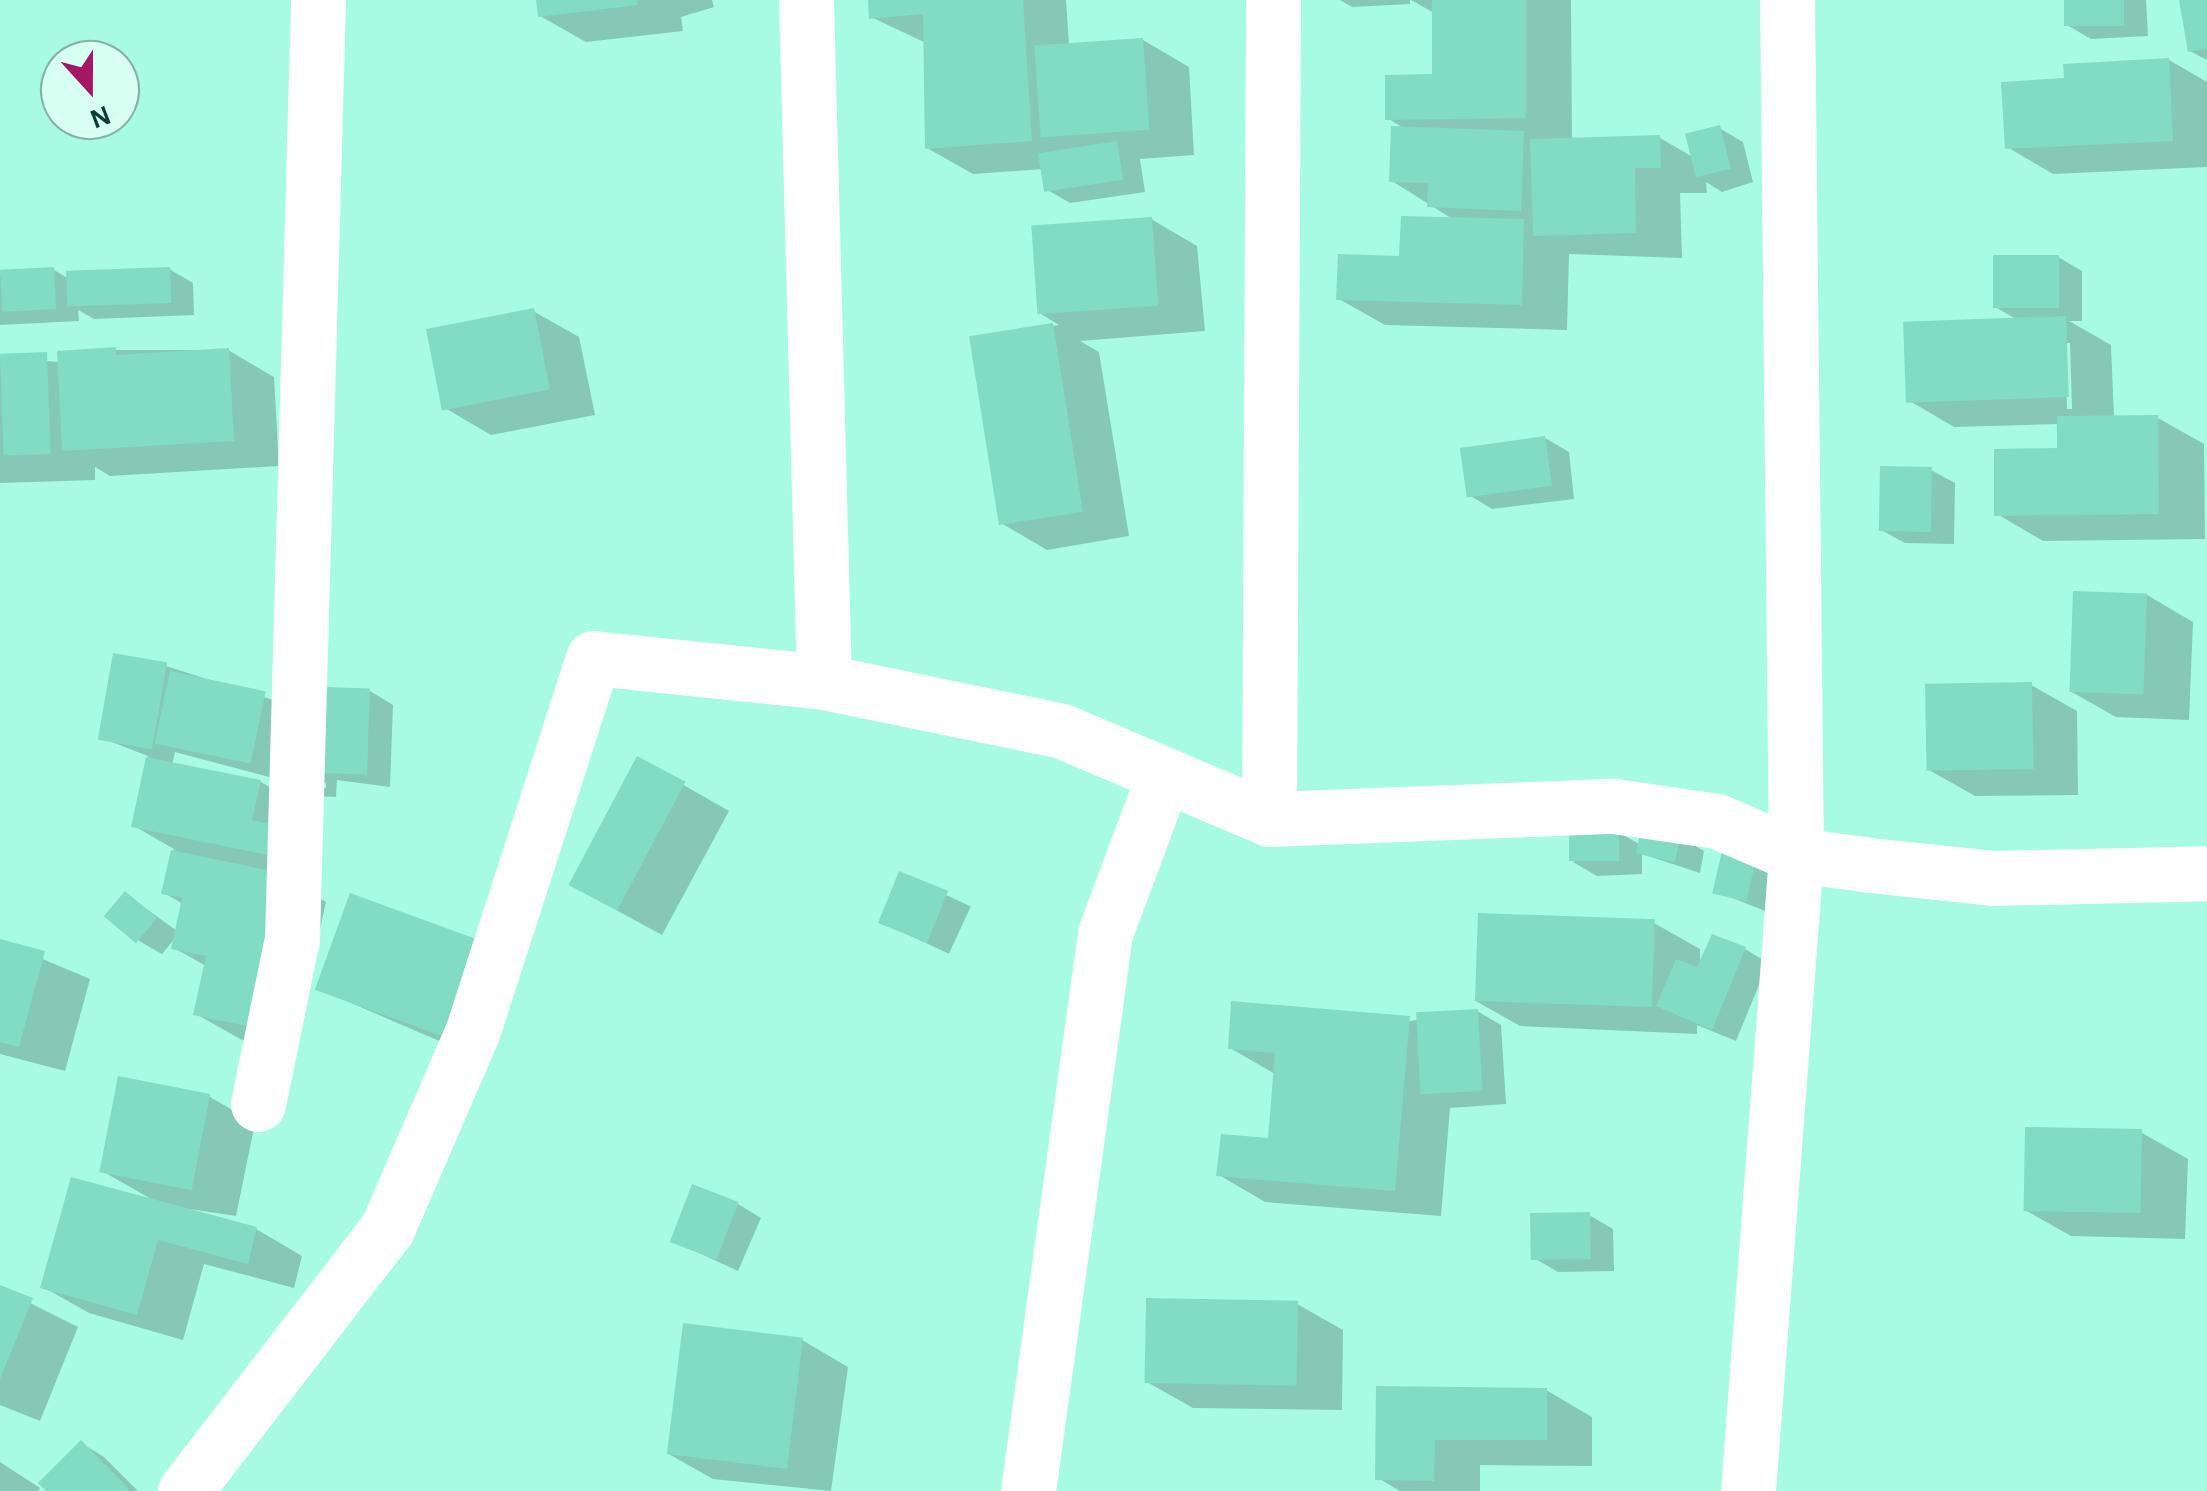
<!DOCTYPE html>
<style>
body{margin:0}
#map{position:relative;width:2207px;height:1491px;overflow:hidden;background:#a7fbe3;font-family:"Alegreya Sans",sans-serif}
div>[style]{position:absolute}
.shadow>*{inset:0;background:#0003;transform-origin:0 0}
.building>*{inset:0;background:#81dcc3;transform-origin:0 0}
.minor>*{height:55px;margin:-27.5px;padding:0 27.5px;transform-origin:27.5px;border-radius:27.5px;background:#fff}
span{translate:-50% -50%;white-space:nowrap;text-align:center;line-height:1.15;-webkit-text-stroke:8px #d7fff2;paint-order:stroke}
.north{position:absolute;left:40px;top:40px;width:100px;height:100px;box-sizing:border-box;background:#d7fff2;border:2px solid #86b2a6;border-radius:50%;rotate:159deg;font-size:28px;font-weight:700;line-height:40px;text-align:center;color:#0d3e33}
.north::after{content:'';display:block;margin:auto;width:35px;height:45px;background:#a21862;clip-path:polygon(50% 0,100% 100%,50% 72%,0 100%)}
</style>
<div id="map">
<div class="shadow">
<div style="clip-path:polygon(539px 0,712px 0,714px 7px,681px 17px,683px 31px,586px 42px,540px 16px)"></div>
<div style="clip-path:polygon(870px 0,1066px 0,1069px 45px,1143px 40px,1189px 67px,1194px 155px,1140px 159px,1145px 192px,1070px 203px,1046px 189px,1043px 169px,973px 174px,927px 148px,926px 43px,871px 17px)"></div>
<div style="clip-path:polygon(1340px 0,1410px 0,1410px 4px,1352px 7px)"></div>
<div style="clip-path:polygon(1411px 0,1571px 0,1572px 140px,1660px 138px,1693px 157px,1719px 128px,1743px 142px,1753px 182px,1722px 192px,1706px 182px,1707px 193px,1680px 193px,1682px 258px,1569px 254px,1567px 330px,1385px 325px,1339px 299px,1454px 220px,1392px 181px,1405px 129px,1387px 118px,1434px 77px,1434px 13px)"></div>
<div style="clip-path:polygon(2066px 0,2146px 0,2148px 36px,2091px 39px,2067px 25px)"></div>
<div style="clip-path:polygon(2182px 0,2207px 0,2207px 60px,2190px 51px)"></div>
<div style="clip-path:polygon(2169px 60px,2207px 82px,2207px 167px,2053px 174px,2007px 147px,2067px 80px)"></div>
<div style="clip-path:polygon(1151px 219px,1197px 246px,1205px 331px,1080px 341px,1099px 352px,1129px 536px,1047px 550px,1001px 523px,972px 338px,1059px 325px,1041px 314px)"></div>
<div style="clip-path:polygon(evenodd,2058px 257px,2082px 271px,2082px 321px,2069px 321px,2111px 345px,2114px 418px,2158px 418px,2204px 444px,2205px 539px,2043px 541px,1997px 514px,2059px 451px,2060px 424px,1954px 427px,1908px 400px,2018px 320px,1995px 307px,2058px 257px,2065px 343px,2070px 343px,2072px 409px,2067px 409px,2065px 343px)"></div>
<div style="clip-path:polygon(169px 269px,193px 283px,194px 315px,94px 319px,78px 310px,79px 321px,0 325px,0 273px,54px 270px,69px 279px)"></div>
<div style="clip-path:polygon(533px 311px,579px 337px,595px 415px,491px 435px,445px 408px)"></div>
<div style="clip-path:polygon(115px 350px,228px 350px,274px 377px,279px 466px,110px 476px,95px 467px,95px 480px,0 483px,0 358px,60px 362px)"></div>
<div style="clip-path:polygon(1545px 438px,1569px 452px,1574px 499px,1492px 509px,1469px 495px)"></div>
<div style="clip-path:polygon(1931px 470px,1955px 483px,1954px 544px,1905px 543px,1881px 530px)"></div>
<div style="clip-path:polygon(2147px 595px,2193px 622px,2189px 720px,2116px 717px,2070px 691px)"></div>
<div style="clip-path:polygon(evenodd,166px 666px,276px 701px,370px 691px,393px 705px,390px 787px,337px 780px,336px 797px,296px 795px,273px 778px,175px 752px,172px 765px,261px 782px,306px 809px,275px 872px,326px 902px,293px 1051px,242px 1040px,196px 1014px,206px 966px,174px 948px,176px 937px,162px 954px,139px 941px,126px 894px,177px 931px,183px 904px,164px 893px,174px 849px,134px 826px,148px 756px,99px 737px,166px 666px,294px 781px,326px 783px,326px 788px,294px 786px,294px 781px)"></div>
<div style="clip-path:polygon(2031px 685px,2077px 711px,2078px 795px,1975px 796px,1929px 770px)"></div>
<div style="clip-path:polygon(638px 759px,729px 811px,662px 935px,616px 910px)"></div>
<div style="clip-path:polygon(1618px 832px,1641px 845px,1680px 837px,1704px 851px,1700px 873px,1642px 854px,1642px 874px,1597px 876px,1573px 862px)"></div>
<div style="clip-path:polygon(1727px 841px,1781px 862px,1770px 913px,1715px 891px)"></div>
<div style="left:901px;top:874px;width:77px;height:52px;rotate:25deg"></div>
<div style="clip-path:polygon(1654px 923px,1700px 949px,1700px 966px,1745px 949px,1768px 963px,1736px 1041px,1697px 1025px,1697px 1034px,1520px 1026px,1474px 1000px)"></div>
<div style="clip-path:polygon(0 941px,90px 979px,65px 1071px,0 1054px)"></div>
<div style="clip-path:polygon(476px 942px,486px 1061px,316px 988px)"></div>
<div style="clip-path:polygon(1477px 1011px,1501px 1025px,1506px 1104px,1450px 1108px,1441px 1216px,1265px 1202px,1219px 1175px,1270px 1140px,1275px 1074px,1230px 1048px)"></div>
<div style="clip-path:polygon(120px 1079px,210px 1097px,255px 1123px,236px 1216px,170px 1206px,256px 1229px,302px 1256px,294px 1288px,204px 1264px,183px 1340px,89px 1313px,43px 1287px,153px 1200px,102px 1171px)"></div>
<div style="clip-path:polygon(2142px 1133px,2188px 1159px,2185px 1239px,2071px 1236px,2025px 1210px)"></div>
<div style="clip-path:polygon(738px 1204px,761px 1218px,738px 1271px,671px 1240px)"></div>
<div style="clip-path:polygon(1589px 1215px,1613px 1229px,1614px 1271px,1558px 1272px,1534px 1258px)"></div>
<div style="clip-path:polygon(0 1288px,78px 1327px,40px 1421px,0 1405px)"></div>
<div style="clip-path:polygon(1297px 1304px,1343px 1330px,1342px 1410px,1193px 1408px,1147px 1382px)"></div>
<div style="clip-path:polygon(802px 1340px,848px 1367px,831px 1491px,713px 1479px,667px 1453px)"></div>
<div style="clip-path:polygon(1379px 1389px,1546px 1390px,1592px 1417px,1592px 1466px,1480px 1465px,1480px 1491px,1400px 1491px,1378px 1478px)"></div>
<div style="clip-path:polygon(81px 1443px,104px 1457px,138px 1491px,50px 1491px)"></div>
<div style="clip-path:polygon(0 1462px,40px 1488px,38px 1491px,0 1491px)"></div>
</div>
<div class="building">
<div style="clip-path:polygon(536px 0,637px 0,638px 5px,538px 17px)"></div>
<div style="clip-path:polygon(868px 0,1023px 0,1032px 141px,925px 149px,923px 14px,869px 19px)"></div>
<div style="clip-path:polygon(1432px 0,1526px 0,1526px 118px,1385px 120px,1385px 75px,1432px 74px)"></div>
<div style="left:2064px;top:0;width:60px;height:26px"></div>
<div style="clip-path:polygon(2179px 0,2207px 0,2207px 49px,2188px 52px)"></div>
<div style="left:1143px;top:38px;width:92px;height:109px;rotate:86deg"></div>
<div style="clip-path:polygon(2169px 58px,2173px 141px,2005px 149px,2001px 82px,2064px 78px,2063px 64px)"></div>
<div style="left:1720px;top:125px;width:45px;height:36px;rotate:76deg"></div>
<div style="clip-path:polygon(1391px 126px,1524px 131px,1521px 211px,1427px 207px,1428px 183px,1389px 182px)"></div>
<div style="clip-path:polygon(1660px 135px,1661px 168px,1635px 168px,1636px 233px,1533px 236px,1530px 139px)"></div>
<div style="left:1117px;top:141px;width:39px;height:80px;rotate:81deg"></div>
<div style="clip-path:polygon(1401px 216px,1524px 219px,1522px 305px,1336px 300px,1338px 254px,1399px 256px)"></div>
<div style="left:1152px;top:217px;width:89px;height:121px;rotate:86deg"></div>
<div style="left:1993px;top:255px;width:66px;height:53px"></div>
<div style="left:54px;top:267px;width:42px;height:54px;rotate:87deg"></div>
<div style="left:170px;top:267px;width:36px;height:104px;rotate:88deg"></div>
<div style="left:534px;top:308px;width:83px;height:110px;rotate:79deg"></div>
<div style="left:2066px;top:316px;width:81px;height:163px;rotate:88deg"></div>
<div style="left:1053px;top:323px;width:191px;height:85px;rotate:81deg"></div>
<div style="clip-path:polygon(116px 347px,116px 355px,229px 348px,234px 441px,62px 451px,57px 351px)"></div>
<div style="left:47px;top:352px;width:102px;height:47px;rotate:88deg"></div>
<div style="clip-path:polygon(2158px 415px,2159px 514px,1994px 516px,1994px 449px,2057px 448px,2057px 416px)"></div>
<div style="left:1545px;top:436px;width:50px;height:86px;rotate:82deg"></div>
<div style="left:1880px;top:466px;width:52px;height:65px;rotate:1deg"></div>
<div style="left:2073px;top:591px;width:74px;height:101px;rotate:2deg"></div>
<div style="left:113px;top:653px;width:55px;height:88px;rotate:10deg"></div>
<div style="left:170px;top:671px;width:98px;height:74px;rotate:12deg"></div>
<div style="left:2032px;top:682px;width:87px;height:107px;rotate:89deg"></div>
<div style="left:324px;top:687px;width:46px;height:86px;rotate:2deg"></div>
<div style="left:637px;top:756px;width:55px;height:146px;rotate:28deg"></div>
<div style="clip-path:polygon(146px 757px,261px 780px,252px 820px,274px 825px,268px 855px,131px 827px)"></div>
<div style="left:1642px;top:826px;width:40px;height:28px;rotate:13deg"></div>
<div style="left:1619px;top:829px;width:32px;height:50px;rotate:90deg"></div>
<div style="left:1725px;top:838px;width:35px;height:57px;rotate:13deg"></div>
<div style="clip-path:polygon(171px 850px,281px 873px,247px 1026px,193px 1015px,206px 956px,171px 949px,182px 898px,161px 894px)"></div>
<div style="left:899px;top:871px;width:53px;height:56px;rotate:22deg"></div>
<div style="left:125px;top:891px;width:42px;height:33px;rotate:40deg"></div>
<div style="left:350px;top:893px;width:135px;height:103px;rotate:20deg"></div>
<div style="left:1478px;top:913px;width:177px;height:88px;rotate:2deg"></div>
<div style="clip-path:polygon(1712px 934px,1746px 947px,1712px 1030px,1656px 1006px,1676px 959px,1697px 967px)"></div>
<div style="clip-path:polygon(0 939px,45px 951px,19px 1047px,0 1042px)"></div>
<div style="clip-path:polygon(1231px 1001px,1410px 1016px,1395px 1191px,1216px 1176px,1221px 1134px,1268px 1138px,1275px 1053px,1228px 1049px)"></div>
<div style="left:1478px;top:1009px;width:82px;height:62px;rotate:87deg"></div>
<div style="left:118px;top:1076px;width:94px;height:98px;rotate:11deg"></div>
<div style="left:2025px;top:1127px;width:117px;height:84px;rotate:1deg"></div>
<div style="clip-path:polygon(71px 1177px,257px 1227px,248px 1264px,158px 1240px,137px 1315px,40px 1288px)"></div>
<div style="left:692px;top:1184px;width:50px;height:62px;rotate:21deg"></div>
<div style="left:1590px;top:1212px;width:47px;height:60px;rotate:89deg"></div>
<div style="clip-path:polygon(0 1285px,33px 1298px,0 1379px)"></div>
<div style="left:1146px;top:1298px;width:152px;height:85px;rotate:1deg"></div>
<div style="left:683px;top:1323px;width:121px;height:132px;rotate:7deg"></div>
<div style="clip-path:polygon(1376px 1386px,1547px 1388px,1547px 1440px,1435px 1440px,1434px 1481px,1375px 1480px)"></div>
<div style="clip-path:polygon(81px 1440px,129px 1489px,126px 1491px,46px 1491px,38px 1483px)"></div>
</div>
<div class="minor">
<div style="left:806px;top:0;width:682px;rotate:88.49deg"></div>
<div style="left:1269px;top:819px;width:819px;rotate:-89.72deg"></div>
<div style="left:258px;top:1104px;width:168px;rotate:-78.4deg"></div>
<div style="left:292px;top:939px;width:939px;rotate:-88.41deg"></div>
<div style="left:185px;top:1491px;width:331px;rotate:-52.4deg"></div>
<div style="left:387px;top:1229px;width:214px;rotate:-66.6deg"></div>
<div style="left:472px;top:1033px;width:394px;rotate:-72.1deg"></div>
<div style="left:593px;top:658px;width:232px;rotate:5.9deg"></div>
<div style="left:824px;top:682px;width:243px;rotate:11.6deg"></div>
<div style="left:1062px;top:731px;width:225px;rotate:23deg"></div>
<div style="left:1269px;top:819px;width:345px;rotate:-2.2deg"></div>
<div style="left:1614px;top:806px;width:104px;rotate:8.3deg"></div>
<div style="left:1717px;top:821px;width:86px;rotate:23.3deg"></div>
<div style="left:1796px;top:855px;width:75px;rotate:7.7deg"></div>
<div style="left:1870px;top:865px;width:125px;rotate:6deg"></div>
<div style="left:1994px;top:878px;width:213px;rotate:-1.3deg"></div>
<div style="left:1028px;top:1491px;width:563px;rotate:-82.14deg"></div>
<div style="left:1105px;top:933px;width:169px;rotate:-69.5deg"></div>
<div style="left:1748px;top:1491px;width:638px;rotate:-85.68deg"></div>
<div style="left:1796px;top:855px;width:855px;rotate:-90.6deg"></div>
</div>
<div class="north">N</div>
</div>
